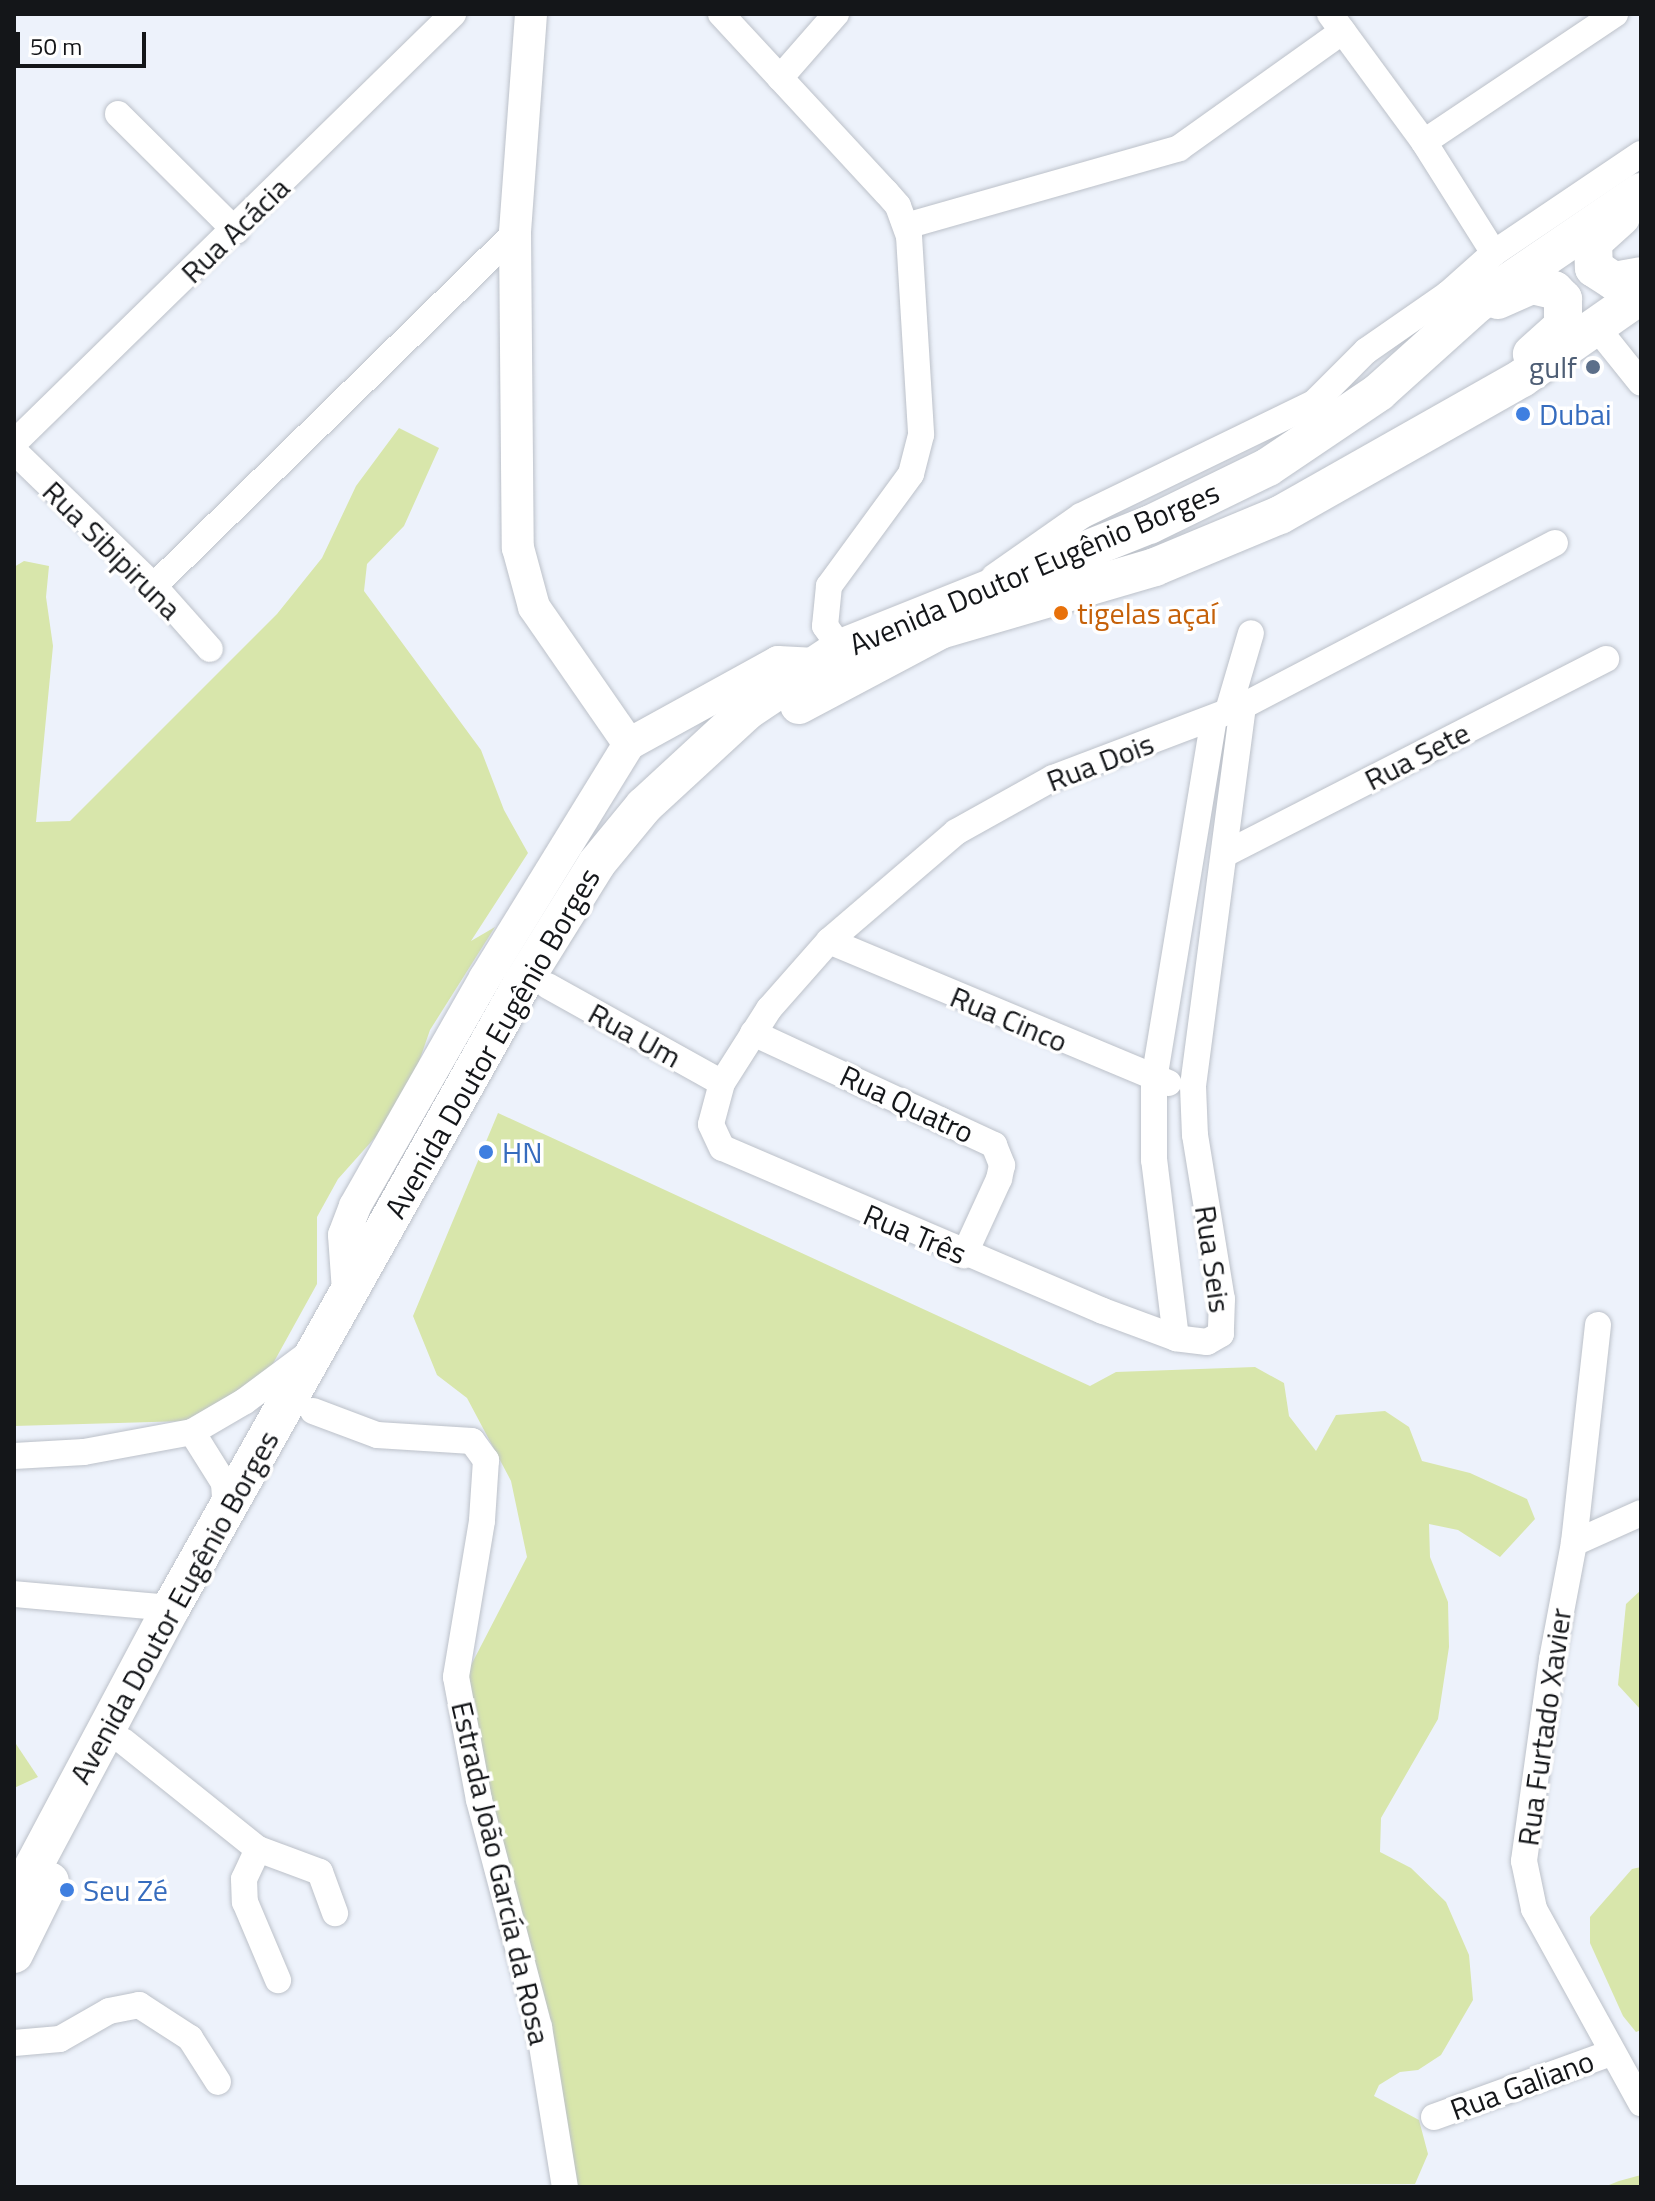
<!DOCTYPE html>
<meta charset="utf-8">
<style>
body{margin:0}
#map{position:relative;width:1655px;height:2201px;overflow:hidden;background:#edf2fb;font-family:"Titillium Web",sans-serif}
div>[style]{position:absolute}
.green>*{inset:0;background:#d8e6ab}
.roads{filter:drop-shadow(0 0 2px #bcc1c9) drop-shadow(0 0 2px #bcc1c9)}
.minor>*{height:26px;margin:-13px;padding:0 13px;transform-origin:13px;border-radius:13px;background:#fff}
.major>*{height:32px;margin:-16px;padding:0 16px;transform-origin:16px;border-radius:16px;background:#fff}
.highway>*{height:38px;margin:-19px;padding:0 19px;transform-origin:19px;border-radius:19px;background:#fff}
.dots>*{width:22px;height:22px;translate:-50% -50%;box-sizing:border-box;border:4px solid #fff;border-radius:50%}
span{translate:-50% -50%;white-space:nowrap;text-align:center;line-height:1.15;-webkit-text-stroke:7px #fff;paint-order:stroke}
.street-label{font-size:30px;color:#141619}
.service-label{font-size:30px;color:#4e5e75}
.right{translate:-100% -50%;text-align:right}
.shop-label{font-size:30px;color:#366cbe}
.left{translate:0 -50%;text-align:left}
.food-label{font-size:30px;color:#c56008}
.frame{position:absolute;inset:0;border:16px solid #141619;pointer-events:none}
.scale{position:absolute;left:16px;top:32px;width:130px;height:36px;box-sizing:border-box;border:4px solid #141619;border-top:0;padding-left:10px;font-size:24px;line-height:28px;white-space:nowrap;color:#141619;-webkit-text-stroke:6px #fff;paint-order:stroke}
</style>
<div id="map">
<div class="green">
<div style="clip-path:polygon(399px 428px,439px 448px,404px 526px,367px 564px,364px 591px,481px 750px,504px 810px,528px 853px,471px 941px,495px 927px,430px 1030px,404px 1105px,338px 1179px,317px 1217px,317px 1284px,270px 1369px,230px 1399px,187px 1421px,14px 1426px,14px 567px,24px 561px,49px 566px,46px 597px,53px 646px,36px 822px,70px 821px,277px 614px,322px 558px,356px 486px)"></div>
<div style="clip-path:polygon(498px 1113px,1090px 1386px,1116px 1372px,1255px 1367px,1284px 1383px,1289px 1416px,1316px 1451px,1336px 1415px,1385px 1411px,1409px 1427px,1422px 1461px,1470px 1473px,1527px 1499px,1535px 1519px,1500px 1557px,1458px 1530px,1429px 1524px,1430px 1557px,1448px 1602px,1449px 1647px,1438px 1719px,1381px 1818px,1380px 1852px,1411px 1868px,1446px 1902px,1469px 1955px,1473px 2000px,1441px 2055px,1418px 2070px,1400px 2072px,1379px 2085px,1374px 2096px,1419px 2120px,1428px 2154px,1415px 2184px,575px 2187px,492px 1831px,467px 1673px,527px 1557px,511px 1481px,467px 1398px,437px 1375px,413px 1316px)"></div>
<div style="clip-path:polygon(1641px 1590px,1641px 1710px,1618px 1685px,1626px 1604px)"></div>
<div style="clip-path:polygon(14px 1741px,38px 1777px,14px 1788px)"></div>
<div style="clip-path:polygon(1641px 1867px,1641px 2030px,1636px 2032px,1623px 2016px,1590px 1943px,1590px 1917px,1632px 1869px)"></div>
<div style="clip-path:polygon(1641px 2175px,1641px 2187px,1604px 2187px,1619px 2181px)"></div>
</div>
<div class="roads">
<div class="minor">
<div style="left:721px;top:14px;width:243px;rotate:47.2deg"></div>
<div style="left:886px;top:192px;width:18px;rotate:49deg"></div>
<div style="left:898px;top:206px;width:32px;rotate:70deg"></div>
<div style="left:909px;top:236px;width:199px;rotate:86.5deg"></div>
<div style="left:921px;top:435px;width:40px;rotate:104.4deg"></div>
<div style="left:911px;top:474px;width:139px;rotate:126.2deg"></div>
<div style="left:829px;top:586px;width:40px;rotate:95.7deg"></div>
<div style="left:825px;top:626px;width:27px;rotate:54deg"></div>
<div style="left:1330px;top:14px;width:159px;rotate:53.7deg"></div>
<div style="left:1424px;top:142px;width:131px;rotate:57.8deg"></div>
<div style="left:780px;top:78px;width:85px;rotate:-48.8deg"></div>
<div style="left:118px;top:114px;width:166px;rotate:44.8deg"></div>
<div style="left:1424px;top:142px;width:230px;rotate:-33.8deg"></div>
<div style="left:906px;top:226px;width:284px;rotate:-15.9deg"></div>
<div style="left:1179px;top:148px;width:201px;rotate:-35.5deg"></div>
<div style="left:1449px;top:308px;width:9px;rotate:-63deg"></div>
<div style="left:1453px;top:300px;width:8px;rotate:-130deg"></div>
<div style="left:1448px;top:294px;width:62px;rotate:-41.7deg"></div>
<div style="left:1494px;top:253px;width:177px;rotate:-34deg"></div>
<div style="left:1597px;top:328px;width:70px;rotate:51.3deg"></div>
<div style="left:14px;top:443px;width:614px;rotate:-44.34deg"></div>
<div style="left:14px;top:451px;width:194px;rotate:44deg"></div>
<div style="left:154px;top:586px;width:84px;rotate:48.4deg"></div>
<div style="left:994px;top:577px;width:106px;rotate:-35deg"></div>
<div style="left:1081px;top:516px;width:259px;rotate:-25.9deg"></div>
<div style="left:1314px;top:403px;width:74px;rotate:-45deg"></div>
<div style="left:1366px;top:351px;width:100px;rotate:-34.8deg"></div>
<div style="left:154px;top:586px;width:505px;rotate:-44.36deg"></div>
<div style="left:1243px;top:706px;width:383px;rotate:97.5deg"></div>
<div style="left:1193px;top:1086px;width:49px;rotate:87.7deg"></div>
<div style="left:1195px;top:1135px;width:166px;rotate:80.7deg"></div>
<div style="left:1222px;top:1299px;width:35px;rotate:92deg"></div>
<div style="left:1221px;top:1334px;width:16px;rotate:150deg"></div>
<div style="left:1207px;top:1342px;width:31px;rotate:-173deg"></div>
<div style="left:1176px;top:1338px;width:78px;rotate:-159.7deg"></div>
<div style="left:1103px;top:1311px;width:414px;rotate:-156.8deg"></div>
<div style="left:722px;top:1148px;width:26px;rotate:-115deg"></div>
<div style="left:711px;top:1124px;width:42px;rotate:-75deg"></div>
<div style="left:722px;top:1083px;width:88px;rotate:-57.6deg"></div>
<div style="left:769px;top:1009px;width:91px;rotate:-48.6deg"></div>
<div style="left:829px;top:941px;width:167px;rotate:-40.6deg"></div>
<div style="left:956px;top:832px;width:111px;rotate:-29.1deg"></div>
<div style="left:1053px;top:778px;width:203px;rotate:-20.8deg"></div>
<div style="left:1243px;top:706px;width:352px;rotate:-27.6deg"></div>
<div style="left:1228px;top:711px;width:81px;rotate:-73.6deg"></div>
<div style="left:1227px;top:853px;width:426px;rotate:-27.1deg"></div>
<div style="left:829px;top:941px;width:368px;rotate:22.7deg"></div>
<div style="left:548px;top:986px;width:199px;rotate:29.1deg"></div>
<div style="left:753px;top:1033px;width:266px;rotate:24.9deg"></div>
<div style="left:994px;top:1145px;width:22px;rotate:68deg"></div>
<div style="left:1002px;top:1165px;width:14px;rotate:102deg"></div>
<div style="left:999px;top:1179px;width:84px;rotate:114.7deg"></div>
<div style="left:1598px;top:1325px;width:219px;rotate:96.3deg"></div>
<div style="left:1574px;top:1543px;width:118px;rotate:100.7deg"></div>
<div style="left:1552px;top:1659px;width:204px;rotate:97.9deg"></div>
<div style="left:1524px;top:1861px;width:49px;rotate:78.2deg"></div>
<div style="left:1534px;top:1909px;width:222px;rotate:61.1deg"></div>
<div style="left:1176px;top:1338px;width:179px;rotate:-97deg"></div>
<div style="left:1154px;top:1160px;width:80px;rotate:-90deg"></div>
<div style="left:1154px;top:1080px;width:367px;rotate:-80.6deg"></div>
<div style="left:313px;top:1411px;width:68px;rotate:20.6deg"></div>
<div style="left:377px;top:1435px;width:95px;rotate:3.6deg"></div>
<div style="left:472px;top:1441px;width:24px;rotate:54deg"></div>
<div style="left:486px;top:1460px;width:61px;rotate:93.8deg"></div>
<div style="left:482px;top:1521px;width:158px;rotate:99.5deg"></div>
<div style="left:456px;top:1677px;width:125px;rotate:79.4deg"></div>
<div style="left:479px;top:1800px;width:235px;rotate:75.2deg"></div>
<div style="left:539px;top:2027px;width:162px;rotate:80.8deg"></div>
<div style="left:192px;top:1432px;width:60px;rotate:57.9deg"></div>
<div style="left:224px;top:1483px;width:27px;rotate:86deg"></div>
<div style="left:14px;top:1456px;width:70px;rotate:-3.3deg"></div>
<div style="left:84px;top:1452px;width:110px;rotate:-10.5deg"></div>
<div style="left:192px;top:1432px;width:61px;rotate:-30.3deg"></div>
<div style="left:245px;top:1401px;width:79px;rotate:-36.7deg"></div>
<div style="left:1574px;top:1543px;width:73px;rotate:-24.1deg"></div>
<div style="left:14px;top:1594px;width:158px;rotate:5.1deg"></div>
<div style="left:123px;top:1741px;width:173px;rotate:38.7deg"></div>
<div style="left:258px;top:1849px;width:66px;rotate:20.4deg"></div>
<div style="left:320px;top:1872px;width:44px;rotate:69.9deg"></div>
<div style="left:258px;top:1849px;width:33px;rotate:115deg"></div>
<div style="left:244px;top:1879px;width:23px;rotate:88deg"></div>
<div style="left:245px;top:1902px;width:85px;rotate:67.1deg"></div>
<div style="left:14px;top:2043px;width:46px;rotate:-5deg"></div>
<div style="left:60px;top:2039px;width:56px;rotate:-29.7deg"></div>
<div style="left:109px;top:2011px;width:31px;rotate:-11deg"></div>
<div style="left:139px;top:2005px;width:61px;rotate:32.9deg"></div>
<div style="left:190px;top:2038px;width:52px;rotate:57.5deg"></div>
<div style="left:1434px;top:2117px;width:188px;rotate:-19.9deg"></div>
</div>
<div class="major">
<div style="left:531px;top:14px;width:220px;rotate:94.2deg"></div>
<div style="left:515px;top:233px;width:315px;rotate:89.5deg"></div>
<div style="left:518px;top:548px;width:61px;rotate:74.8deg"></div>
<div style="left:534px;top:607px;width:167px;rotate:55.3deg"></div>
<div style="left:348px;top:1291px;width:56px;rotate:-94.1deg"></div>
<div style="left:344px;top:1235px;width:31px;rotate:-69deg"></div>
<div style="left:355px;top:1206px;width:262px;rotate:-60.3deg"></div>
<div style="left:485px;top:978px;width:275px;rotate:-58.4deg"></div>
<div style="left:629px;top:744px;width:170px;rotate:-28.8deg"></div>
<div style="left:778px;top:662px;width:38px;rotate:3deg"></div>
</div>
<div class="highway">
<div style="left:1621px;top:217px;width:38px;rotate:138deg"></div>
<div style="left:1593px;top:242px;width:26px;rotate:88deg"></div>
<div style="left:1594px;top:268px;width:24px;rotate:33deg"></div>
<div style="left:1614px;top:281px;width:27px;rotate:-10deg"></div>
<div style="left:1498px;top:300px;width:37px;rotate:-24deg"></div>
<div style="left:1532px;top:285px;width:23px;rotate:13deg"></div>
<div style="left:1554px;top:290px;width:13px;rotate:45deg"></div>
<div style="left:1563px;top:299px;width:27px;rotate:90deg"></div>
<div style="left:1563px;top:326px;width:42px;rotate:137.9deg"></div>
<div style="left:799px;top:705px;width:160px;rotate:-28deg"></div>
<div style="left:940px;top:630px;width:224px;rotate:-16.3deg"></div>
<div style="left:1155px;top:567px;width:135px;rotate:-22.6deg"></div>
<div style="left:1280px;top:515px;width:278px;rotate:-29.5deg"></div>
<div style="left:1522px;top:378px;width:145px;rotate:-34.9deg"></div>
<div style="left:14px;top:1903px;width:334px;rotate:-62deg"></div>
<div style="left:171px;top:1608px;width:718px;rotate:-60.65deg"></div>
<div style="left:523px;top:982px;width:140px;rotate:-58.1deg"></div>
<div style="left:597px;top:863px;width:74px;rotate:-50.5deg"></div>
<div style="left:644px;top:806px;width:140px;rotate:-42.7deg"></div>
<div style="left:747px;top:711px;width:113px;rotate:-33.8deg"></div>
<div style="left:841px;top:648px;width:332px;rotate:-21.8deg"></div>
<div style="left:1149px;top:525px;width:132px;rotate:-26deg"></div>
<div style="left:1268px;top:467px;width:134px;rotate:-34deg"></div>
<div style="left:1379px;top:392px;width:133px;rotate:-42deg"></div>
<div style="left:1478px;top:303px;width:197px;rotate:-34.3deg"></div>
<div style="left:14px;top:1954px;width:81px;rotate:-63.7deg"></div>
</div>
</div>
<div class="dots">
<div style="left:1593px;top:367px;background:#5c6f8a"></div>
<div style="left:1523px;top:414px;background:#3f7fe0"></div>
<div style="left:1061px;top:613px;background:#e8710a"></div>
<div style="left:486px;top:1152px;background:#3f7fe0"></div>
<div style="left:67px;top:1890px;background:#3f7fe0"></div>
</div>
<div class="street-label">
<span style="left:235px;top:230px;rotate:-44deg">Rua Acácia</span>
<span style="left:112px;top:550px;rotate:45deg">Rua Sibipiruna</span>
<span style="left:1034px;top:568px;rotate:-23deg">Avenida Doutor Eugênio Borges</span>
<span style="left:1417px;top:756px;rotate:-27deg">Rua Sete</span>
<span style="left:1100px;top:762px;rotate:-21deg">Rua Dois</span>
<span style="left:1009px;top:1019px;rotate:23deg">Rua Cinco</span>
<span style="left:635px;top:1035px;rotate:29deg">Rua Um</span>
<span style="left:492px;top:1043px;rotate:-60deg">Avenida Doutor Eugênio Borges</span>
<span style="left:907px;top:1104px;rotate:25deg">Rua Quatro</span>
<span style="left:915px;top:1234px;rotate:23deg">Rua Três</span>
<span style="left:1213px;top:1259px;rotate:82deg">Rua Seis</span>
<span style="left:174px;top:1607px;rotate:-61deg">Avenida Doutor Eugênio Borges</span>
<span style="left:1544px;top:1727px;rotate:-82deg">Rua Furtado Xavier</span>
<span style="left:501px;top:1873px;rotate:77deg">Estrada João García da Rosa</span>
<span style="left:1522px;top:2085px;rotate:-20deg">Rua Galiano</span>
</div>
<div class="service-label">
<span class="right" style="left:1577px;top:367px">gulf</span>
</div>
<div class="shop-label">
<span class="left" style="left:1539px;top:414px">Dubai</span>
<span class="left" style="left:502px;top:1152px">HN</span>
<span class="left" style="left:83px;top:1890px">Seu Zé</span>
</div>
<div class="food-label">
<span class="left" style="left:1077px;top:613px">tigelas açaí</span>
</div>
<div class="frame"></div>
<div class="scale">50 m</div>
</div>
